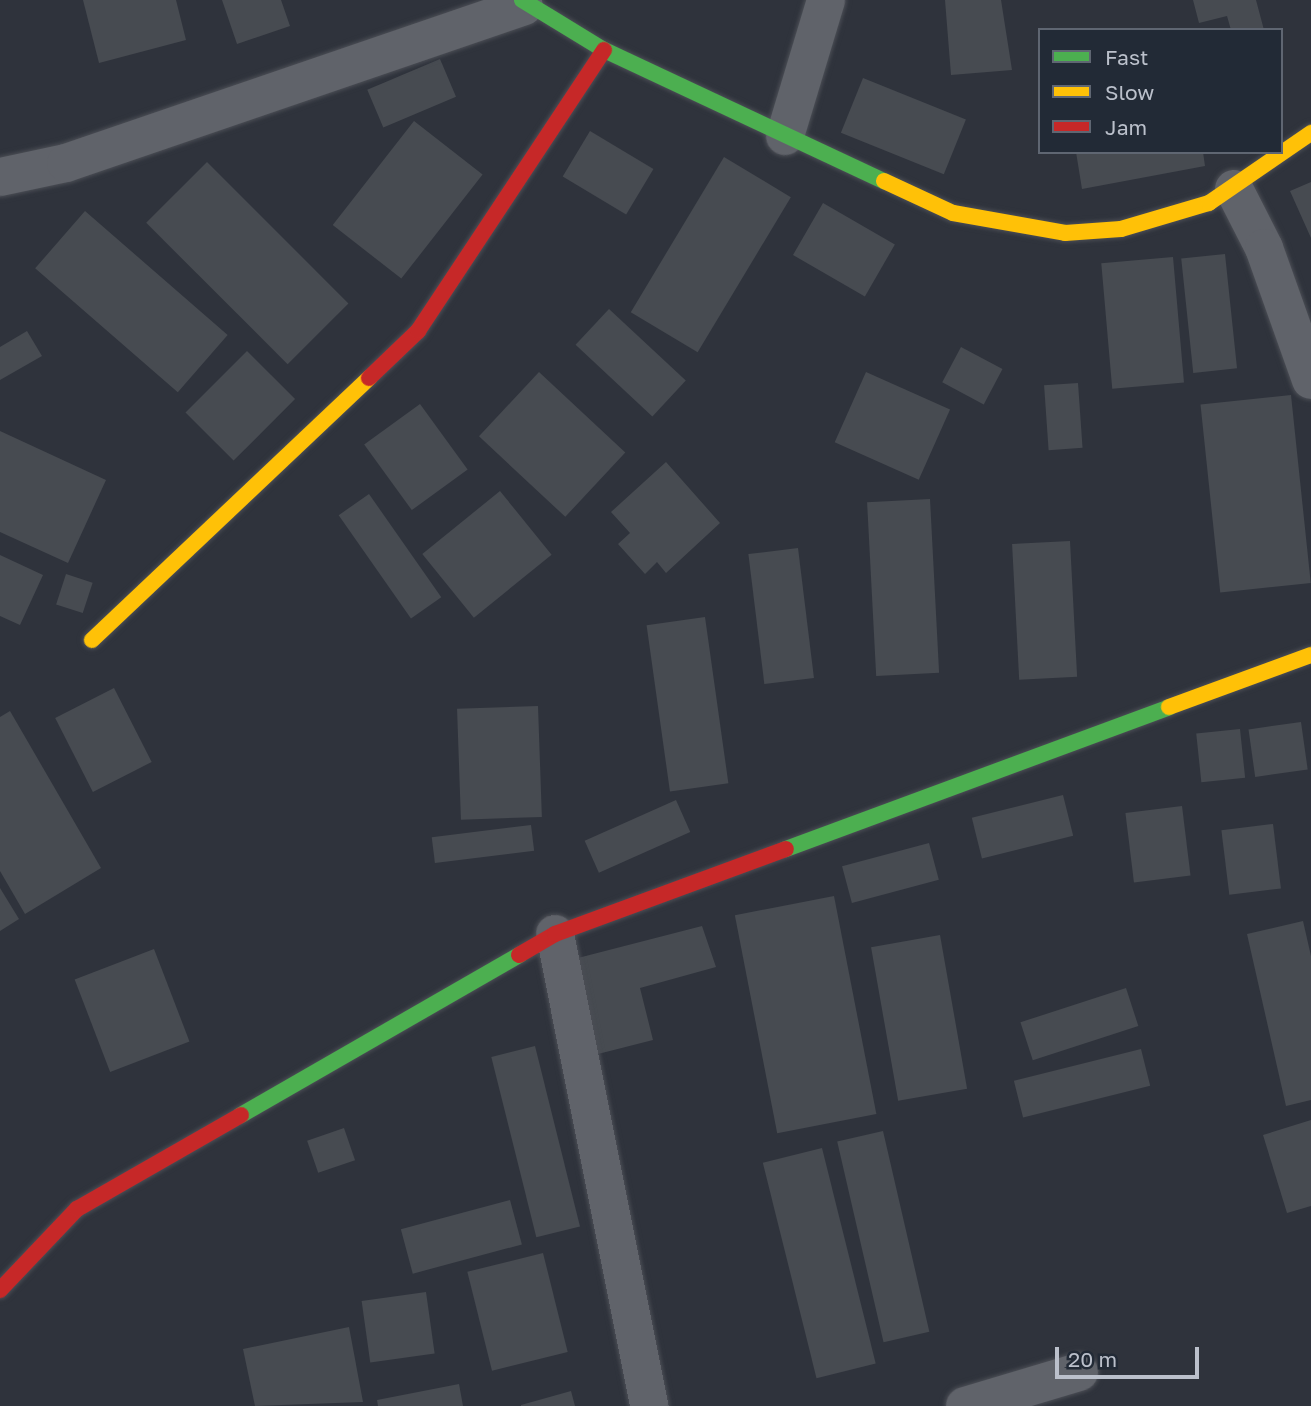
<!DOCTYPE html>
<style>
body{margin:0}
#map{position:relative;width:1311px;height:1406px;overflow:hidden;background:#2f333c;font-family:"Golos Text",sans-serif}
div>[style]{position:absolute}
.building>*{inset:0;background:#474b51;transform-origin:0 0}
.roads{filter:drop-shadow(0 0 2px #4b4e55) drop-shadow(0 0 2px #4b4e55)}
.street>*{height:38px;margin:-19px;padding:0 19px;transform-origin:19px;border-radius:19px;background:#60636a}
.fast>*{height:16px;margin:-8px;padding:0 8px;transform-origin:8px;border-radius:8px;background:#4caf50}
.slow>*{height:16px;margin:-8px;padding:0 8px;transform-origin:8px;border-radius:8px;background:#ffc107}
.jam>*{height:16px;margin:-8px;padding:0 8px;transform-origin:8px;border-radius:8px;background:#c62828}
span{translate:-50% -50%;white-space:nowrap;text-align:center;line-height:1.15;-webkit-text-stroke:5px #222a36;paint-order:stroke}
.legend{position:absolute;left:1038px;top:28px;width:245px;height:126px;box-sizing:border-box;background:#222a36;border:2px solid #5f6672;margin:0;padding:9px 12px;list-style:none;font-size:21px;color:#bbc0cb}
.legend li{display:flex;align-items:center;gap:14px;height:35px}
.legend b{width:35px;border:2px solid #5f6672}
.scale{position:absolute;left:1055px;top:1347px;width:144px;height:32px;box-sizing:border-box;border:4px solid #bbc0cb;border-top:0;padding-left:9px;font-size:21px;line-height:24px;white-space:nowrap;color:#bbc0cb;-webkit-text-stroke:5px #222a36;paint-order:stroke}
</style>
<div id="map">
<div class="building">
<div style="clip-path:polygon(83px 0,176px 0,186px 40px,99px 63px)"></div>
<div style="clip-path:polygon(222px 0,281px 0,290px 26px,237px 44px)"></div>
<div style="clip-path:polygon(945px 0,1001px 0,1012px 70px,951px 75px)"></div>
<div style="clip-path:polygon(1193px 0,1256px 0,1264px 30px,1231px 30px,1227px 16px,1199px 23px)"></div>
<div style="left:440px;top:59px;width:41px;height:79px;rotate:67deg"></div>
<div style="left:863px;top:78px;width:111px;height:59px;rotate:22deg"></div>
<div style="left:414px;top:121px;width:87px;height:132px;rotate:38deg"></div>
<div style="left:590px;top:131px;width:74px;height:53px;rotate:31deg"></div>
<div style="clip-path:polygon(1076px 152px,1203px 152px,1205px 166px,1082px 189px)"></div>
<div style="left:724px;top:157px;width:78px;height:181px;rotate:31deg"></div>
<div style="left:207px;top:162px;width:200px;height:86px;rotate:45deg"></div>
<div style="clip-path:polygon(1311px 182px,1311px 238px,1290px 191px)"></div>
<div style="left:823px;top:203px;width:83px;height:60px;rotate:30deg"></div>
<div style="left:85px;top:211px;width:189px;height:76px;rotate:41deg"></div>
<div style="left:1225px;top:254px;width:115px;height:44px;rotate:84deg"></div>
<div style="left:1173px;top:257px;width:126px;height:72px;rotate:85deg"></div>
<div style="left:609px;top:309px;width:105px;height:49px;rotate:43deg"></div>
<div style="clip-path:polygon(27px 331px,42px 356px,0 380px,0 347px)"></div>
<div style="left:961px;top:347px;width:47px;height:40px;rotate:28deg"></div>
<div style="left:247px;top:351px;width:68px;height:87px;rotate:45deg"></div>
<div style="left:539px;top:372px;width:118px;height:88px;rotate:43deg"></div>
<div style="left:866px;top:372px;width:92px;height:77px;rotate:24deg"></div>
<div style="left:1078px;top:383px;width:65px;height:34px;rotate:86deg"></div>
<div style="left:1291px;top:395px;width:189px;height:91px;rotate:84deg"></div>
<div style="left:420px;top:404px;width:81px;height:69px;rotate:54deg"></div>
<div style="clip-path:polygon(0 431px,106px 480px,68px 563px,0 532px)"></div>
<div style="clip-path:polygon(666px 462px,720px 523px,666px 573px,657px 562px,645px 574px,618px 544px,630px 533px,611px 512px)"></div>
<div style="left:500px;top:491px;width:82px;height:100px;rotate:51deg"></div>
<div style="left:369px;top:494px;width:126px;height:37px;rotate:55deg"></div>
<div style="left:930px;top:499px;width:174px;height:63px;rotate:87deg"></div>
<div style="left:1070px;top:541px;width:136px;height:58px;rotate:87deg"></div>
<div style="left:798px;top:548px;width:131px;height:50px;rotate:83deg"></div>
<div style="clip-path:polygon(0 555px,43px 575px,20px 625px,0 616px)"></div>
<div style="left:66px;top:574px;width:28px;height:32px;rotate:18deg"></div>
<div style="left:705px;top:617px;width:168px;height:59px;rotate:82deg"></div>
<div style="left:114px;top:688px;width:83px;height:66px;rotate:63deg"></div>
<div style="left:538px;top:706px;width:111px;height:81px;rotate:88deg"></div>
<div style="clip-path:polygon(10px 711px,101px 868px,25px 914px,0 871px,0 717px)"></div>
<div style="left:1301px;top:722px;width:48px;height:53px;rotate:82deg"></div>
<div style="left:1240px;top:729px;width:49px;height:44px;rotate:84deg"></div>
<div style="left:1063px;top:795px;width:42px;height:94px;rotate:76deg"></div>
<div style="left:676px;top:800px;width:35px;height:100px;rotate:66deg"></div>
<div style="left:1182px;top:806px;width:70px;height:57px;rotate:83deg"></div>
<div style="left:1273px;top:824px;width:65px;height:52px;rotate:83deg"></div>
<div style="left:531px;top:825px;width:26px;height:100px;rotate:83deg"></div>
<div style="left:929px;top:843px;width:38px;height:90px;rotate:75deg"></div>
<div style="clip-path:polygon(0 888px,19px 919px,0 931px)"></div>
<div style="left:834px;top:896px;width:222px;height:101px;rotate:79deg"></div>
<div style="clip-path:polygon(1303px 921px,1311px 956px,1311px 1100px,1286px 1106px,1247px 934px)"></div>
<div style="clip-path:polygon(702px 926px,716px 967px,640px 988px,653px 1040px,598px 1054px,574px 959px)"></div>
<div style="left:940px;top:935px;width:156px;height:70px;rotate:80deg"></div>
<div style="left:154px;top:949px;width:99px;height:85px;rotate:69deg"></div>
<div style="left:1126px;top:988px;width:40px;height:111px;rotate:72deg"></div>
<div style="left:535px;top:1046px;width:186px;height:45px;rotate:76deg"></div>
<div style="left:1141px;top:1049px;width:38px;height:131px;rotate:76deg"></div>
<div style="clip-path:polygon(1311px 1120px,1311px 1206px,1287px 1213px,1263px 1135px)"></div>
<div style="left:344px;top:1128px;width:34px;height:39px;rotate:71deg"></div>
<div style="left:883px;top:1131px;width:206px;height:47px;rotate:77deg"></div>
<div style="left:822px;top:1148px;width:222px;height:61px;rotate:76deg"></div>
<div style="left:510px;top:1200px;width:46px;height:113px;rotate:75deg"></div>
<div style="left:543px;top:1253px;width:102px;height:78px;rotate:76deg"></div>
<div style="left:426px;top:1292px;width:62px;height:65px;rotate:82deg"></div>
<div style="clip-path:polygon(349px 1327px,363px 1402px,255px 1406px,243px 1349px)"></div>
<div style="clip-path:polygon(459px 1384px,463px 1406px,378px 1406px,377px 1400px)"></div>
<div style="clip-path:polygon(571px 1391px,575px 1406px,521px 1406px,521px 1405px)"></div>
</div>
<div class="roads">
<div class="street">
<div style="left:785px;top:136px;width:142px;rotate:-73.2deg"></div>
<div style="left:0;top:177px;width:67px;rotate:-12deg"></div>
<div style="left:66px;top:163px;width:484px;rotate:-18.9deg"></div>
<div style="left:1234px;top:189px;width:66px;rotate:63deg"></div>
<div style="left:1264px;top:248px;width:140px;rotate:70.4deg"></div>
<div style="left:555px;top:934px;width:481px;rotate:78.7deg"></div>
<div style="left:965px;top:1406px;width:119px;rotate:-16.6deg"></div>
</div>
<div class="fast">
<div style="left:522px;top:0;width:96px;rotate:31.4deg"></div>
<div style="left:604px;top:50px;width:309px;rotate:25.1deg"></div>
<div style="left:786px;top:849px;width:408px;rotate:-20.3deg"></div>
<div style="left:241px;top:1115px;width:321px;rotate:-29.9deg"></div>
</div>
<div class="slow">
<div style="left:884px;top:181px;width:76px;rotate:24.9deg"></div>
<div style="left:953px;top:213px;width:114px;rotate:10.1deg"></div>
<div style="left:1065px;top:233px;width:56px;rotate:-4.1deg"></div>
<div style="left:1121px;top:229px;width:92px;rotate:-16.5deg"></div>
<div style="left:1209px;top:203px;width:124px;rotate:-34.5deg"></div>
<div style="left:92px;top:640px;width:381px;rotate:-43.4deg"></div>
<div style="left:1169px;top:707px;width:151px;rotate:-20.1deg"></div>
</div>
<div class="jam">
<div style="left:369px;top:378px;width:68px;rotate:-43.8deg"></div>
<div style="left:418px;top:331px;width:337px;rotate:-56.5deg"></div>
<div style="left:519px;top:955px;width:42px;rotate:-30.3deg"></div>
<div style="left:555px;top:934px;width:246px;rotate:-20.2deg"></div>
<div style="left:0;top:1290px;width:112px;rotate:-46.5deg"></div>
<div style="left:77px;top:1209px;width:189px;rotate:-29.8deg"></div>
</div>
</div>
<ul class="legend">
<li><b style="height:9px;background:#4caf50"></b>Fast</li>
<li><b style="height:9px;background:#ffc107"></b>Slow</li>
<li><b style="height:9px;background:#c62828"></b>Jam</li>
</ul>
<div class="scale">20 m</div>
</div>
